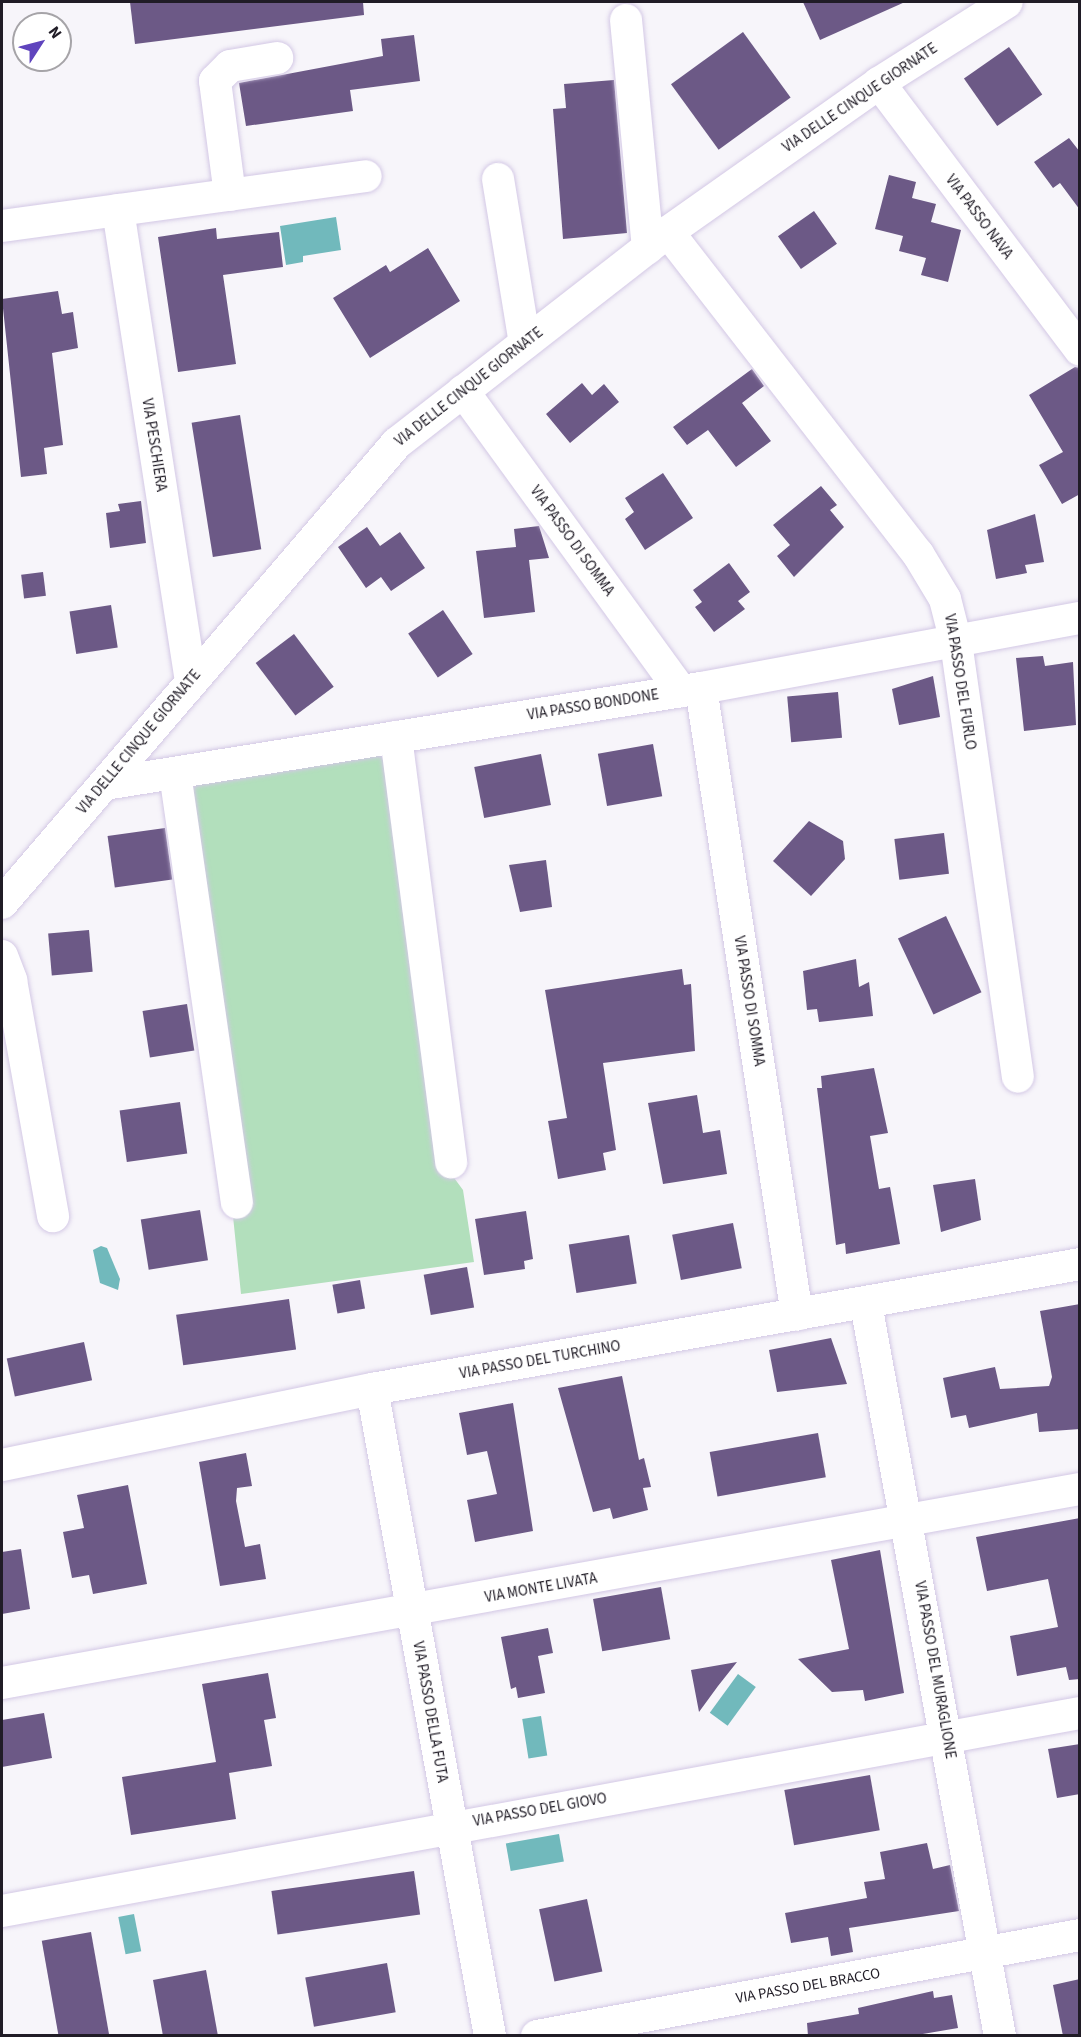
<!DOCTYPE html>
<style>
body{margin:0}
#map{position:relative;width:1081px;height:2037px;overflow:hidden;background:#f7f5fa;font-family:"Source Sans 3",sans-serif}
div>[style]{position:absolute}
.green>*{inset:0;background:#b2dfbc}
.water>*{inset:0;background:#71b9bc;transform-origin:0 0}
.building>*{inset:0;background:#6c5986;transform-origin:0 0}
.roads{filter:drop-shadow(0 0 2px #d3c8e5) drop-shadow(0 0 2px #d3c8e5)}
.minor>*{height:32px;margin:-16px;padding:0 16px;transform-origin:16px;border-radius:16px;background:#fff}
span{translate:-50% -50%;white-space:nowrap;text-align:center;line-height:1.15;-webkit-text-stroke:6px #fff;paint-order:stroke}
.street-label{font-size:15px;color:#201c26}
.frame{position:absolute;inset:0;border:3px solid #201c26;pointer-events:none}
.north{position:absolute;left:12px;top:12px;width:60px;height:60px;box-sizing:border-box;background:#fff;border:2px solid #a6a4a8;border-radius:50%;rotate:54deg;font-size:16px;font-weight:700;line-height:24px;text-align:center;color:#201c26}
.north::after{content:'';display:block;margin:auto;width:21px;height:27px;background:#5f44bd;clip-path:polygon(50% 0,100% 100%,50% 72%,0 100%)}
</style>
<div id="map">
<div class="green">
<div style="clip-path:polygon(381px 744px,449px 1171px,463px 1190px,474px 1262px,241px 1294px,188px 778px)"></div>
</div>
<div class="water">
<div style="clip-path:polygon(336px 217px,341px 250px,303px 256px,303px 262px,286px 265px,280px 226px)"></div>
<div style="clip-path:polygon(101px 1246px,107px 1248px,120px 1279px,118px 1290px,100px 1283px,93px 1250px)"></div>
<div style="left:738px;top:1674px;width:22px;height:48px;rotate:36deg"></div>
<div style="left:541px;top:1716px;width:40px;height:19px;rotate:81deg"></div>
<div style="left:559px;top:1834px;width:28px;height:54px;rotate:80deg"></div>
<div style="left:134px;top:1914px;width:38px;height:16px;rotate:79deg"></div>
</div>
<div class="building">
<div style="clip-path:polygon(130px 2px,363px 2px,364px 15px,135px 44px)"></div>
<div style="clip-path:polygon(803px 2px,905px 2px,820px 40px)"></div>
<div style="left:743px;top:32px;width:81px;height:89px;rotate:54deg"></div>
<div style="clip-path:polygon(414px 35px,420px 81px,350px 90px,353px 111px,246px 126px,239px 83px,383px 56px,381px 39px)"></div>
<div style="left:1009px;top:47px;width:58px;height:55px;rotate:55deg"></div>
<div style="clip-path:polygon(614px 80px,627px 233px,563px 239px,553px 109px,566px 108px,564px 84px)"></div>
<div style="clip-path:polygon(1069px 138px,1080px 152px,1080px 210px,1060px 183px,1053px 188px,1034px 162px)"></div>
<div style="clip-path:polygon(889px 175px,916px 182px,912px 198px,936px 204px,931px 222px,961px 230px,948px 282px,921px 275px,926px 258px,899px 251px,903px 236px,875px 229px)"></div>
<div style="left:814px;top:211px;width:40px;height:44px;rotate:55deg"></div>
<div style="clip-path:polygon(216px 228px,217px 239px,279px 232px,283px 267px,223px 275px,236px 364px,178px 372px,158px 237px)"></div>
<div style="clip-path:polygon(428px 248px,460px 301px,370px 358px,333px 298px,386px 265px,390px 272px)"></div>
<div style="clip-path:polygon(58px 291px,62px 314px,73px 312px,78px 348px,52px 353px,63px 445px,44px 448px,47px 474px,21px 477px,2px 299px)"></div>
<div style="clip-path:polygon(1075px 367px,1080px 368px,1080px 494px,1062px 504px,1039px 465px,1063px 452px,1029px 395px)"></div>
<div style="clip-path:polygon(752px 369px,764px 386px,742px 403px,771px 441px,736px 467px,708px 430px,687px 445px,673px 427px)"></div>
<div style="clip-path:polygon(582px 383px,592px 395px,604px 384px,619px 402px,570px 443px,546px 414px)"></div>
<div style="left:240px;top:415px;width:136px;height:49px;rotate:81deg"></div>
<div style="clip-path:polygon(663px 473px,693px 518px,645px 550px,625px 519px,634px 512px,625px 498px)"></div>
<div style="clip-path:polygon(821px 486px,837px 505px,830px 510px,844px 527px,794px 577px,777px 556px,790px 545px,773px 525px)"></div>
<div style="clip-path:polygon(141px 501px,146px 543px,110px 548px,106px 513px,120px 511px,118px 504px)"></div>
<div style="clip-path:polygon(1035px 514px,1044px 562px,1025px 565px,1027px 573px,996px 579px,987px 530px)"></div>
<div style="clip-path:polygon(539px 526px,549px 558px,529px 560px,535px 612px,484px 618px,476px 551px,516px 547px,514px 529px)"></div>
<div style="clip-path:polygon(367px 527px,380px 546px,400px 532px,425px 568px,391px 591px,381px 577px,366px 588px,338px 547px)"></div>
<div style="clip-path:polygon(729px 563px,750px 592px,738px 601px,745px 609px,714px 632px,695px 607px,702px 602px,693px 590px)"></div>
<div style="left:43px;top:572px;width:24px;height:22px;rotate:83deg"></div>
<div style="left:111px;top:605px;width:43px;height:42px;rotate:81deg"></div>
<div style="left:443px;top:610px;width:53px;height:42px;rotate:56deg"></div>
<div style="left:294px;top:634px;width:66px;height:48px;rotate:53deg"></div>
<div style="clip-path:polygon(1043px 656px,1045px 666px,1073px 662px,1076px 725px,1024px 731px,1016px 658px)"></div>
<div style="clip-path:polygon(933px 676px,940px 717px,899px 725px,892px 689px)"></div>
<div style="left:838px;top:692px;width:46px;height:51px;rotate:85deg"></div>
<div style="left:653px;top:744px;width:53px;height:56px;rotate:80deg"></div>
<div style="left:541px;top:754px;width:52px;height:68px;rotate:79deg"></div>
<div style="clip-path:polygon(809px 821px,843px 841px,845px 859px,811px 896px,773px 861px)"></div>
<div style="left:165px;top:828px;width:52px;height:58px;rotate:82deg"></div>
<div style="left:944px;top:833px;width:41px;height:50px;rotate:83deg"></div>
<div style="clip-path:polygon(546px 860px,552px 907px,520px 912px,509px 865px)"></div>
<div style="left:946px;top:916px;width:84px;height:53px;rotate:65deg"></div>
<div style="left:89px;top:930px;width:42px;height:41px;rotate:85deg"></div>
<div style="clip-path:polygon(856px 959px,859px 987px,869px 982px,873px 1016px,819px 1022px,817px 1009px,807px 1010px,803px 971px)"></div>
<div style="clip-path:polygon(682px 969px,684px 985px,691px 984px,695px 1051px,603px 1063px,616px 1150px,603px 1153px,606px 1170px,558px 1179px,548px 1121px,567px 1118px,545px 990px)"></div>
<div style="left:187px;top:1004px;width:47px;height:45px;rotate:81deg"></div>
<div style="clip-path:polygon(874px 1068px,888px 1133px,870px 1136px,879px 1189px,890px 1187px,900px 1244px,846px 1254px,845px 1243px,836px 1245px,817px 1088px,822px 1088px,821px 1076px)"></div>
<div style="clip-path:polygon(697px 1095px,703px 1133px,720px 1130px,727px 1174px,663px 1184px,648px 1103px)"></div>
<div style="left:180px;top:1102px;width:52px;height:61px;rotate:82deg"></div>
<div style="clip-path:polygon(975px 1179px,981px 1220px,941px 1232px,933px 1185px)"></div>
<div style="left:200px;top:1210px;width:51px;height:60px;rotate:81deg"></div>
<div style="clip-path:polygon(526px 1211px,533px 1259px,524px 1261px,525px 1269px,484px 1275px,475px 1219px)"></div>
<div style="left:733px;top:1223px;width:46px;height:62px;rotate:79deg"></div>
<div style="left:629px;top:1235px;width:49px;height:61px;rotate:81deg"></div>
<div style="left:467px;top:1267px;width:41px;height:44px;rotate:80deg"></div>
<div style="left:360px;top:1280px;width:29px;height:28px;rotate:80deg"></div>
<div style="left:289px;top:1299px;width:51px;height:114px;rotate:82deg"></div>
<div style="clip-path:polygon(1080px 1304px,1080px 1429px,1039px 1432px,1037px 1413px,969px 1428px,966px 1415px,951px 1418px,943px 1378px,995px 1367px,1000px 1389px,1049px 1386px,1052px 1377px,1040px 1311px)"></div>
<div style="clip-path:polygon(831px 1338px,847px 1384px,777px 1392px,769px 1350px)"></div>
<div style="left:84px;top:1342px;width:39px;height:79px;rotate:78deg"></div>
<div style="clip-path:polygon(622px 1376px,639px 1460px,644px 1458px,651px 1487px,643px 1488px,648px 1510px,613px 1519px,610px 1508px,593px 1512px,558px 1388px)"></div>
<div style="clip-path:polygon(513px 1403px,533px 1531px,475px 1542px,467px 1500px,497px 1494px,487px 1451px,467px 1455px,459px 1413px)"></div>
<div style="left:818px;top:1433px;width:45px;height:110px;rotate:80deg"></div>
<div style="clip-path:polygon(246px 1453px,252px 1486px,237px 1488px,236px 1501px,245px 1547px,260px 1544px,266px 1579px,220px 1586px,199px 1462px)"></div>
<div style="clip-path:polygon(128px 1485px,147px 1584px,93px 1594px,89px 1575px,72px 1578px,63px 1532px,84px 1528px,77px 1495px)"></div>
<div style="clip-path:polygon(1080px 1518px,1080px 1679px,1069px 1680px,1066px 1667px,1017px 1676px,1010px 1636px,1058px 1627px,1048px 1579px,987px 1591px,976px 1537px)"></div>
<div style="clip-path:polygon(21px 1549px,30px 1609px,2px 1614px,2px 1552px)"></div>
<div style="clip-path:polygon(880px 1550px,904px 1693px,865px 1701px,863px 1690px,832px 1692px,798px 1659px,849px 1649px,831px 1560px)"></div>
<div style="left:661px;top:1587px;width:53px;height:69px;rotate:80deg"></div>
<div style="clip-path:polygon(548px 1628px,553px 1653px,538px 1656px,545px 1693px,518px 1698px,516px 1687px,511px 1689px,501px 1637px)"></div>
<div style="clip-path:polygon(737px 1662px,718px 1686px,699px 1712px,691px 1670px)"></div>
<div style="clip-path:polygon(268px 1673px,276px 1718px,264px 1720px,272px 1766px,229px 1773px,236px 1819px,131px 1835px,122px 1777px,216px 1762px,202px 1684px)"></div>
<div style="clip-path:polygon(44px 1713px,52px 1758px,2px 1767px,2px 1720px)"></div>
<div style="clip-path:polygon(1080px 1744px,1080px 1794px,1057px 1798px,1048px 1749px)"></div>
<div style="left:870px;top:1775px;width:56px;height:87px;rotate:80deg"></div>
<div style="clip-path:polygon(927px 1843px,933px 1869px,950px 1865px,959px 1911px,849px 1928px,853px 1952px,831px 1956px,828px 1937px,791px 1943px,785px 1913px,867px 1898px,864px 1882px,885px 1879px,880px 1852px)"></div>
<div style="left:414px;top:1871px;width:44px;height:144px;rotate:82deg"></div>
<div style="left:587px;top:1899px;width:74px;height:49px;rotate:78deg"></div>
<div style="left:91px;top:1932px;width:106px;height:50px;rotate:80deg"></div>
<div style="left:387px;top:1963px;width:50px;height:83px;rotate:80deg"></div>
<div style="clip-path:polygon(206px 1970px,218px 2036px,163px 2036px,153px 1980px)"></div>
<div style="clip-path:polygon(1080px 1979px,1080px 2036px,1063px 2036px,1053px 1985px)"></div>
<div style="clip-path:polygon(933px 1991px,934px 1998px,952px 1995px,958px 2028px,911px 2036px,808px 2036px,807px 2023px,859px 2014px,858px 2008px)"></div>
</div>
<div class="roads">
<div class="minor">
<div style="left:626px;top:20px;width:229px;rotate:84.5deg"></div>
<div style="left:879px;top:83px;width:334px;rotate:53deg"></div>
<div style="left:498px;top:179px;width:166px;rotate:80.7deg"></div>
<div style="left:230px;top:195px;width:115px;rotate:-97.5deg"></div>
<div style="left:215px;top:81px;width:21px;rotate:-45deg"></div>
<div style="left:230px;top:66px;width:48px;rotate:-9.7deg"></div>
<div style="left:118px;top:210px;width:476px;rotate:81.2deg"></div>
<div style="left:2px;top:226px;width:367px;rotate:-7.8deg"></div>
<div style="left:668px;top:232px;width:408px;rotate:52.2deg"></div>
<div style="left:918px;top:554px;width:52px;rotate:59deg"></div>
<div style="left:945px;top:599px;width:44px;rotate:75.7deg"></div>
<div style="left:956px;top:642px;width:439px;rotate:81.9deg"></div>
<div style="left:463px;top:391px;width:371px;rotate:54deg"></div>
<div style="left:701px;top:688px;width:634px;rotate:81.3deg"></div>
<div style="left:396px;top:737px;width:429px;rotate:82.6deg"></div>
<div style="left:175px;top:773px;width:434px;rotate:81.8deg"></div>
<div style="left:105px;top:784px;width:604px;rotate:-9.15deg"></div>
<div style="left:701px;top:688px;width:385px;rotate:-10.5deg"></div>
<div style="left:2px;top:903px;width:606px;rotate:-49.35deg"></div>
<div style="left:397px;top:443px;width:343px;rotate:-37.9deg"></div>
<div style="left:668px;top:232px;width:258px;rotate:-35.2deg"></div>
<div style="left:879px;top:83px;width:151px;rotate:-32.3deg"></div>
<div style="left:2px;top:956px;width:26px;rotate:69deg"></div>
<div style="left:11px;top:980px;width:240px;rotate:79.9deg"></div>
<div style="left:866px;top:1304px;width:744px;rotate:79.63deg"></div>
<div style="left:372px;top:1389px;width:658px;rotate:79.66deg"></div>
<div style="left:2px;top:1465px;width:378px;rotate:-11.6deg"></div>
<div style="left:372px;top:1389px;width:719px;rotate:-10.01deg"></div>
<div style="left:2px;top:1683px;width:1095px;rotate:-10.2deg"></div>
<div style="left:2px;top:1911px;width:1096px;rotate:-10.41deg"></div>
<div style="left:537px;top:2036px;width:552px;rotate:-10.54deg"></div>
</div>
</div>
<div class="street-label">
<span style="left:860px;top:98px;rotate:-34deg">VIA DELLE CINQUE GIORNATE</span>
<span style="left:979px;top:217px;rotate:53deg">VIA PASSO NAVA</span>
<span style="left:469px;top:387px;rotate:-38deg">VIA DELLE CINQUE GIORNATE</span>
<span style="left:154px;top:445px;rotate:81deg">VIA PESCHIERA</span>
<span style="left:572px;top:541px;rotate:54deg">VIA PASSO DI SOMMA</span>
<span style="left:960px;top:682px;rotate:81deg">VIA PASSO DEL FURLO</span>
<span style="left:593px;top:705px;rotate:-9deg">VIA PASSO BONDONE</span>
<span style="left:139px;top:742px;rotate:-50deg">VIA DELLE CINQUE GIORNATE</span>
<span style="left:749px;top:1001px;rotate:81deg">VIA PASSO DI SOMMA</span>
<span style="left:540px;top:1360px;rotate:-10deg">VIA PASSO DEL TURCHINO</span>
<span style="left:541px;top:1588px;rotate:-10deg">VIA MONTE LIVATA</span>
<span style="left:935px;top:1670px;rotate:80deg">VIA PASSO DEL MURAGLIONE</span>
<span style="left:430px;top:1712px;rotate:80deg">VIA PASSO DELLA FUTA</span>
<span style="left:540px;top:1810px;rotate:-10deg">VIA PASSO DEL GIOVO</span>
<span style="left:808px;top:1986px;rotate:-10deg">VIA PASSO DEL BRACCO</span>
</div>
<div class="frame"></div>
<div class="north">N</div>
</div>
